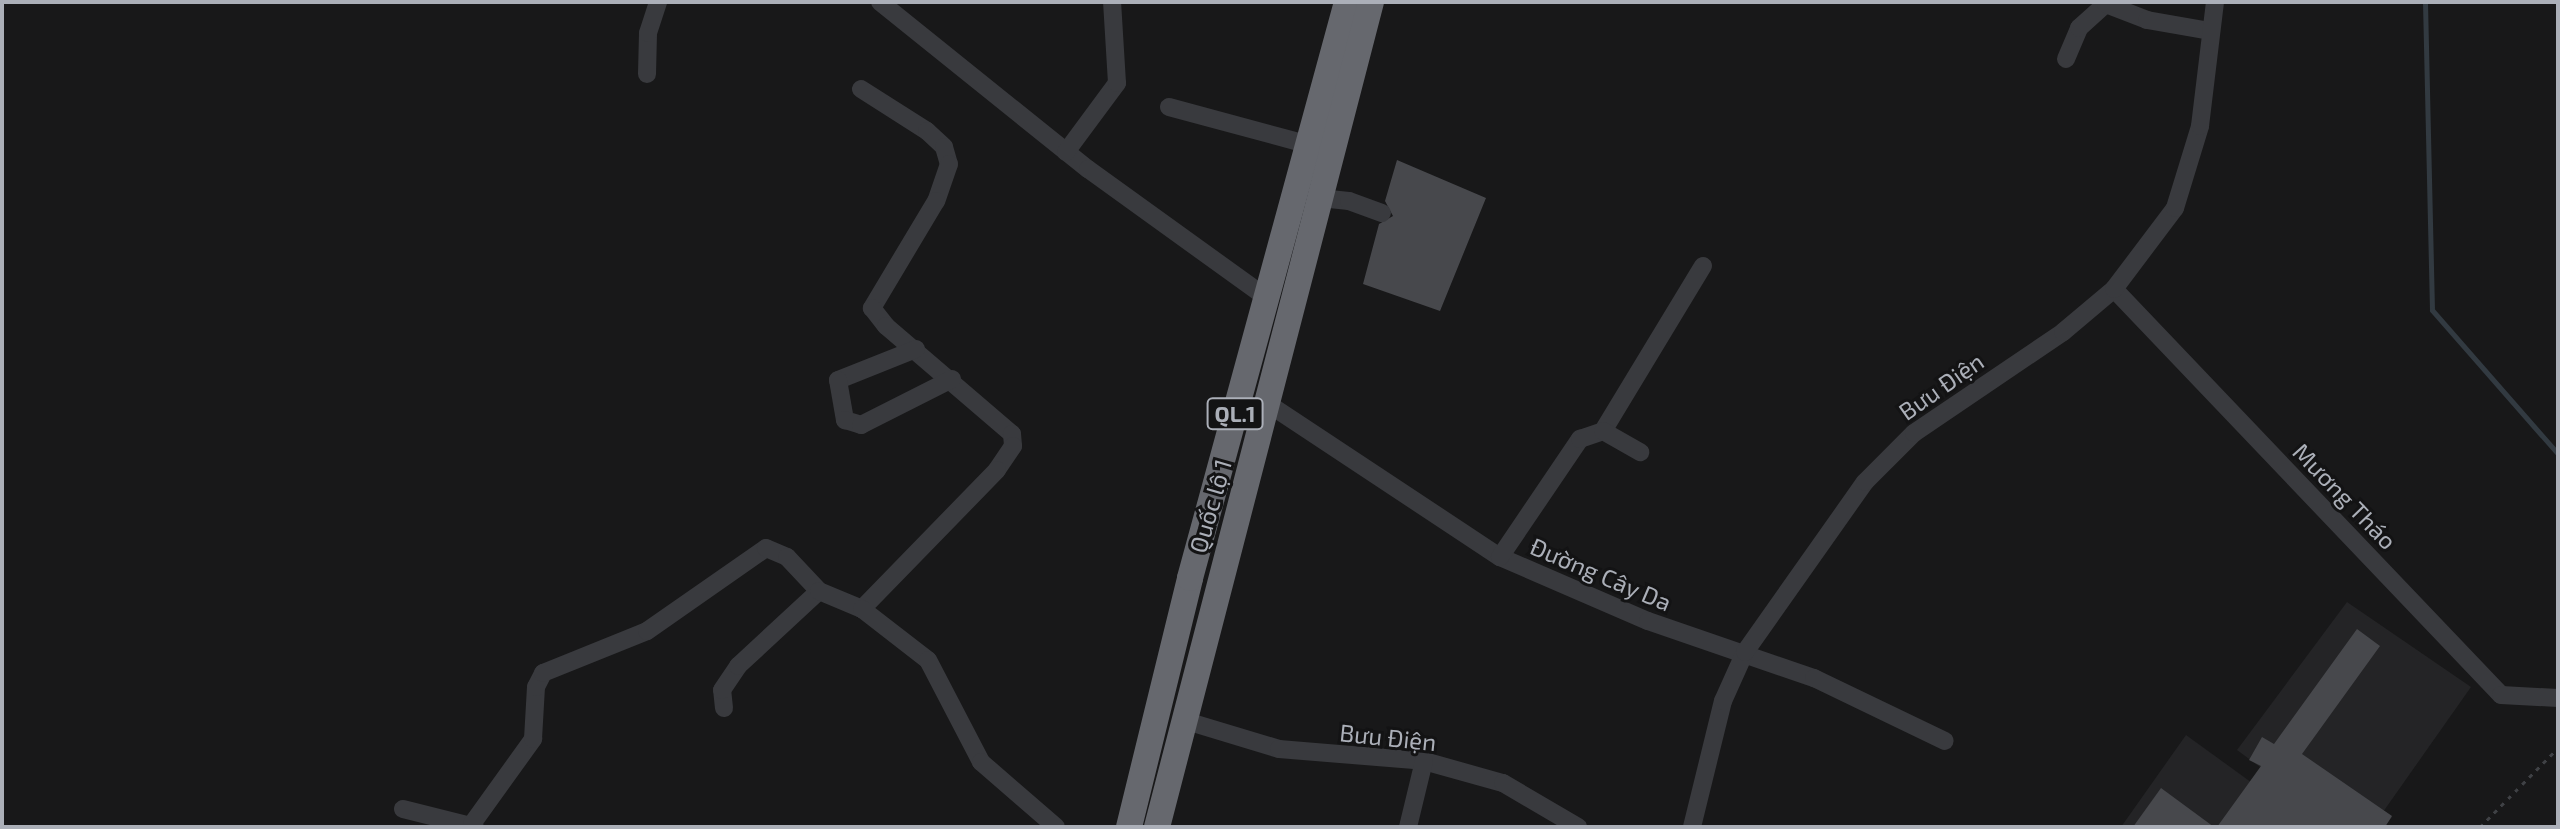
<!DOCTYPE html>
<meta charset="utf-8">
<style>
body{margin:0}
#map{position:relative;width:2560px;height:829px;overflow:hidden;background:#181819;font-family:"Exo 2",sans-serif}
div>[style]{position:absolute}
.built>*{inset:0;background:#242426}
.stream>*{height:5px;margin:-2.5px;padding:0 2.5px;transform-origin:2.5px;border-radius:2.5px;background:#323a41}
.building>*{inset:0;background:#47484c}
.path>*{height:3px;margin-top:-1.5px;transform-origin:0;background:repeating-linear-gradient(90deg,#3f4145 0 4px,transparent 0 10px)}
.minor>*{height:18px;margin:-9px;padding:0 9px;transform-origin:9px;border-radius:9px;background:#393a3e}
.highway>*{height:26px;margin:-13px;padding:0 13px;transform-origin:13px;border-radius:13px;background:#66686e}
span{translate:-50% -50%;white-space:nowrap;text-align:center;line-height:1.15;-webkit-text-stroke:6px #131314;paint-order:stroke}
.shield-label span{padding:2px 6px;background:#131314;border:2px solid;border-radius:6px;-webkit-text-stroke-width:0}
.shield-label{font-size:22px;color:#abafb8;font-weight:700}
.street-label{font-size:24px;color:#abafb8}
.frame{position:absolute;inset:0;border:4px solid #abafb8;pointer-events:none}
</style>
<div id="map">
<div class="built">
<div style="clip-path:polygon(2347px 602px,2471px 687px,2383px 812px,2392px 817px,2384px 827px,2341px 827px,2237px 750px)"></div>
<div style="clip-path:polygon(2186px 735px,2313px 827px,2121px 827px)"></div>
</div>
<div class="stream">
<div style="left:2425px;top:2px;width:308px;rotate:88.7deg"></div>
<div style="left:2432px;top:310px;width:191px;rotate:48.8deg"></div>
</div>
<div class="building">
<div style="clip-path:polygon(1397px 160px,1486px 198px,1440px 311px,1363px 284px,1379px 224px,1393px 216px,1385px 201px)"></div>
<div style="clip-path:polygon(2357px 629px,2380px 646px,2302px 754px,2392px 816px,2385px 827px,2217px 827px,2261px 766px,2249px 760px,2262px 737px,2274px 744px)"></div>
<div style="clip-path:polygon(2161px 788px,2214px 827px,2133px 827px)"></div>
</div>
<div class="path">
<div style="left:2480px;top:827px;width:111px;rotate:-45.4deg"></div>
</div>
<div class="minor">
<div style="left:880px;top:2px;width:267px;rotate:38.8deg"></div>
<div style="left:1088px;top:169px;width:221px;rotate:35.8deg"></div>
<div style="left:2066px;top:59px;width:34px;rotate:-67deg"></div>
<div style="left:2079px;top:28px;width:36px;rotate:-42deg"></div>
<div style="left:2106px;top:4px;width:44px;rotate:21.3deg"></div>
<div style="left:2147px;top:20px;width:64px;rotate:9.9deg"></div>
<div style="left:647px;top:74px;width:41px;rotate:-88.6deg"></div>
<div style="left:648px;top:33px;width:33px;rotate:-72deg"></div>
<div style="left:861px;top:89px;width:78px;rotate:32.5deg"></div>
<div style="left:927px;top:131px;width:23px;rotate:43deg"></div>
<div style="left:944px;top:147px;width:18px;rotate:74deg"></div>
<div style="left:949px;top:164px;width:39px;rotate:109deg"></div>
<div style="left:936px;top:201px;width:125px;rotate:120.9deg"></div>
<div style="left:872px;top:308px;width:23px;rotate:52deg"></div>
<div style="left:886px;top:326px;width:166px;rotate:40.6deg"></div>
<div style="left:1012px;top:434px;width:12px;rotate:85deg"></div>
<div style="left:1013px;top:446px;width:29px;rotate:124deg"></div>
<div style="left:997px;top:470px;width:194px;rotate:134.2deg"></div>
<div style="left:1169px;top:107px;width:146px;rotate:15.1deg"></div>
<div style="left:1066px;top:152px;width:86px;rotate:-53.5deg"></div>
<div style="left:1117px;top:83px;width:81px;rotate:-93.5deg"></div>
<div style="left:1320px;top:198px;width:29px;rotate:6deg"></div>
<div style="left:1349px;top:201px;width:35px;rotate:20deg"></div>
<div style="left:2114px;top:289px;width:561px;rotate:46.37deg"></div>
<div style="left:2501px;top:695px;width:57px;rotate:3deg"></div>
<div style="left:916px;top:349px;width:84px;rotate:158.3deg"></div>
<div style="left:838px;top:380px;width:41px;rotate:80.1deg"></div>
<div style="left:845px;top:420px;width:17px;rotate:17deg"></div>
<div style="left:861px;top:425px;width:102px;rotate:-26.8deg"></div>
<div style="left:1264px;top:401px;width:283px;rotate:33.5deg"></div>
<div style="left:1500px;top:557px;width:161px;rotate:23.4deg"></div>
<div style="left:1648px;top:621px;width:176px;rotate:19deg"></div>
<div style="left:1814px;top:678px;width:145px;rotate:25.7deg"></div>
<div style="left:1603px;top:431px;width:193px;rotate:-58.8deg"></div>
<div style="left:1500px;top:557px;width:143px;rotate:-55.9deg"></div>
<div style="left:1580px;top:439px;width:24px;rotate:-19deg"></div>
<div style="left:1603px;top:431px;width:43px;rotate:29.6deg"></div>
<div style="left:724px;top:708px;width:18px;rotate:-96deg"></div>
<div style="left:722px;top:690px;width:29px;rotate:-56deg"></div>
<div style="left:738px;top:666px;width:110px;rotate:-42.8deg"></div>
<div style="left:1183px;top:720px;width:100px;rotate:16.8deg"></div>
<div style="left:1279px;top:749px;width:145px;rotate:4.7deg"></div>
<div style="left:1424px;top:761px;width:82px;rotate:15.6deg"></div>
<div style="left:1503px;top:783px;width:87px;rotate:30.4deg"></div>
<div style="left:403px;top:809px;width:74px;rotate:14deg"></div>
<div style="left:472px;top:824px;width:105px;rotate:-54.3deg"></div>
<div style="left:533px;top:739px;width:52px;rotate:-86.7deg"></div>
<div style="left:536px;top:687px;width:16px;rotate:-63deg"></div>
<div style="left:543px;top:673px;width:112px;rotate:-22deg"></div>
<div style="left:647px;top:631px;width:145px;rotate:-34.9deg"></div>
<div style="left:766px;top:548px;width:23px;rotate:23deg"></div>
<div style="left:787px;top:557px;width:47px;rotate:46.7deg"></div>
<div style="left:819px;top:591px;width:47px;rotate:22.7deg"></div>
<div style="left:862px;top:609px;width:83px;rotate:37.7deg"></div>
<div style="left:928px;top:660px;width:115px;rotate:62.5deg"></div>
<div style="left:981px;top:762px;width:99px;rotate:40.9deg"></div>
<div style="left:1408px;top:827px;width:68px;rotate:-76.4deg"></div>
<div style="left:1692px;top:827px;width:130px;rotate:-76.2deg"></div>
<div style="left:1723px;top:701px;width:54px;rotate:-65.8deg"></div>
<div style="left:1745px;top:652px;width:208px;rotate:-54.8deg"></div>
<div style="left:1865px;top:482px;width:69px;rotate:-45deg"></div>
<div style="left:1914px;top:433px;width:180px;rotate:-34.1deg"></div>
<div style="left:2063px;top:332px;width:67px;rotate:-40.1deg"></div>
<div style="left:2114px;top:289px;width:101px;rotate:-53deg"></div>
<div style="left:2175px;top:208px;width:86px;rotate:-73deg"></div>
<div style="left:2200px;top:126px;width:125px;rotate:-83.1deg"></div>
</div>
<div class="highway">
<div style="left:1129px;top:827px;width:256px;rotate:-76.2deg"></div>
<div style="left:1190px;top:578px;width:597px;rotate:-74.75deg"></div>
<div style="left:1157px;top:827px;width:852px;rotate:-75.46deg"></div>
</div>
<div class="shield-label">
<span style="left:1235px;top:414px">QL.1</span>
</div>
<div class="street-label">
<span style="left:1941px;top:386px;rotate:-35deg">Bưu Điện</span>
<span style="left:2345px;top:496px;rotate:46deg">Mương Tháo</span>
<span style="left:1210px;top:506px;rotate:-74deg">Quốc lộ 1</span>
<span style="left:1601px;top:574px;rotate:23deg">Đường Cây Da</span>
<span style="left:1388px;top:737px;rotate:6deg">Bưu Điện</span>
</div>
<div class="frame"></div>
</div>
